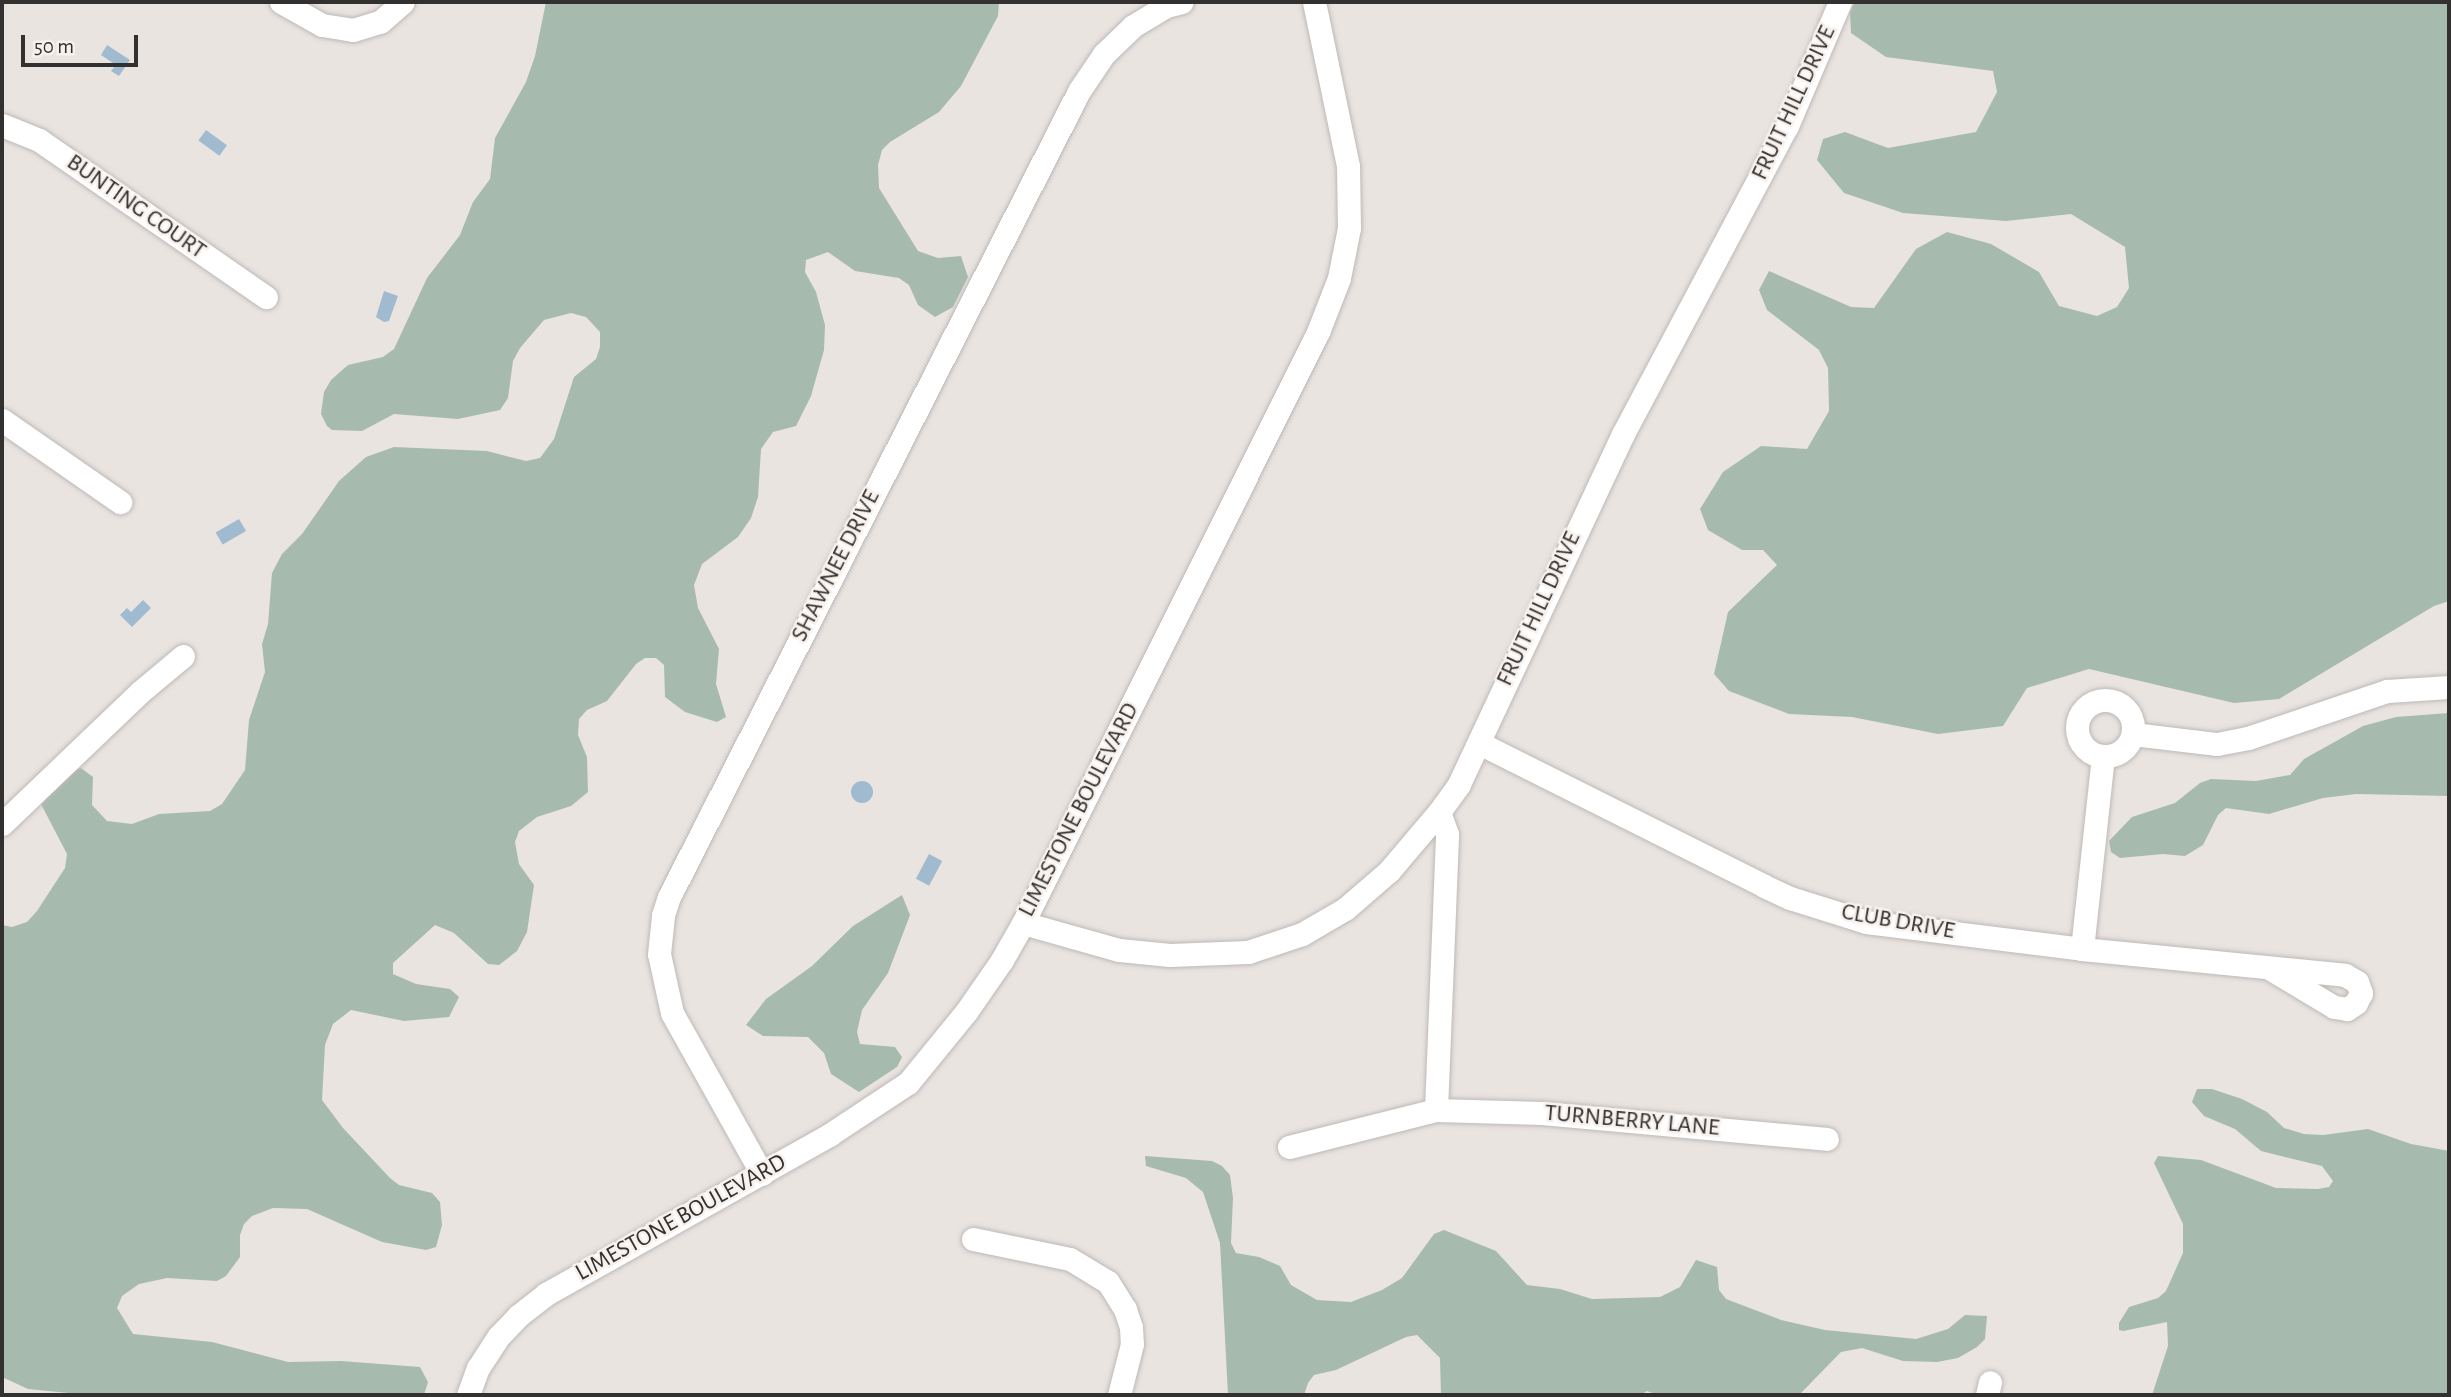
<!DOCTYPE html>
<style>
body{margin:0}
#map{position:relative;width:2451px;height:1397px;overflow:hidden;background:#eae4e1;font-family:"Alegreya Sans",sans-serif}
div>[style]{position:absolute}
.green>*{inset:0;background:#a7baae}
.water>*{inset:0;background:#a0bad0;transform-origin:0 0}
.round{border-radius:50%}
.roads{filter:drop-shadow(0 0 2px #beb9b6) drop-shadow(0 0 2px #beb9b6)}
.minor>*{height:23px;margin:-11.5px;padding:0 11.5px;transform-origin:11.5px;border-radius:11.5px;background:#fff}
.minor>.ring{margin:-11.5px;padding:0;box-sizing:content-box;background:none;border:23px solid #fff;border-radius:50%}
span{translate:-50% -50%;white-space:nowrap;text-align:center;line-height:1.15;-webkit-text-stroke:5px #f7f1ee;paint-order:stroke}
.street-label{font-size:24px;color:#333130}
.frame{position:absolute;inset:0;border:4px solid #333130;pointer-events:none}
.scale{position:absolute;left:21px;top:35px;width:117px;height:32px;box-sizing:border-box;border:4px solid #333130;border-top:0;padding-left:9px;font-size:21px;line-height:24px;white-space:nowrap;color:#333130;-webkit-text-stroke:5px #f7f1ee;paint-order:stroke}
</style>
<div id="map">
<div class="green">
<div style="clip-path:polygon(546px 2px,999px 2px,998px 16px,961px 86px,939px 112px,890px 142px,882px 150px,878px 165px,879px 188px,918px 251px,938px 258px,961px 256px,968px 277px,953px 307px,935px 317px,918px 305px,909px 285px,899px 278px,855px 271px,828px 252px,806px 260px,805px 272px,816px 292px,825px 325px,824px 350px,811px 396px,796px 426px,773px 432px,761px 449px,758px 497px,751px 518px,738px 537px,702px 564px,694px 585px,698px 608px,719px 649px,716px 684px,726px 717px,717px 722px,685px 712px,665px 697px,664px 665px,656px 658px,645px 658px,636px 664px,607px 701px,587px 710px,579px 719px,578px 735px,587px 757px,588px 792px,571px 806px,537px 817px,519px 831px,515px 842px,519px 864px,534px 885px,527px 932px,517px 951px,499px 965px,488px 964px,454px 933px,435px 925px,393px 963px,393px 974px,416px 984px,450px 989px,459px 997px,449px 1017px,404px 1021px,351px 1010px,333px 1024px,325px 1045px,322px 1100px,343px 1128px,390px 1178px,399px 1185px,432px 1193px,440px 1202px,442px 1225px,436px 1247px,426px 1250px,382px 1242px,307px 1209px,273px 1208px,252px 1216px,244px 1224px,240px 1235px,240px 1257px,226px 1276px,217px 1281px,167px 1278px,139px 1284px,122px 1296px,117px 1308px,133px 1334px,212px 1342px,288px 1362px,341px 1361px,420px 1367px,428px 1382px,424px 1395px,89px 1395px,28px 1389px,2px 1377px,2px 925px,12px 927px,27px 922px,37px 911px,65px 868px,67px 854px,41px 804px,68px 772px,81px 768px,93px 777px,92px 805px,107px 821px,132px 824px,159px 814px,210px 811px,222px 804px,245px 770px,249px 720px,265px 672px,262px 644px,268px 624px,272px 573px,282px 554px,302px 534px,339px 481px,366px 457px,394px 447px,487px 451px,526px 461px,540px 458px,554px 439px,574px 377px,596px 359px,600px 347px,600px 332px,586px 317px,571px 313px,544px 320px,520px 348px,513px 361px,508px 398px,500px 410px,458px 419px,394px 414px,362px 431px,332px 430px,327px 426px,321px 414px,324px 392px,331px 380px,348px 365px,383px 357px,394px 349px,427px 278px,460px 235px,473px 202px,490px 179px,495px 138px,526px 82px,535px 56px)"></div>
<div style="clip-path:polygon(1855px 2px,2449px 2px,2449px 601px,2434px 606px,2279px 699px,2234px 703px,2089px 669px,2027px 688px,2003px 726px,1938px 734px,1852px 717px,1789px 714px,1729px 691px,1714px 674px,1728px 612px,1777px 565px,1763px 550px,1742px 550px,1708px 530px,1700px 509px,1723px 472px,1761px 446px,1807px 449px,1829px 411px,1828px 368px,1819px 350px,1767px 310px,1759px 290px,1769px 271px,1851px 307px,1874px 308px,1916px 249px,1947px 232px,1991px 244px,2039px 272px,2059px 306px,2097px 316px,2117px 307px,2129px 288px,2125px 247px,2071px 214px,2006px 221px,1903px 213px,1844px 193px,1817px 160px,1823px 139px,1845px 132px,1888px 148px,1976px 132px,1997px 92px,1993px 71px,1886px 57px,1851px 33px,1850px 12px)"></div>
<div style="clip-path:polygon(2449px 713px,2449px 796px,2356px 794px,2323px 798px,2269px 814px,2226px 808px,2218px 815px,2203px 845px,2185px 856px,2163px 854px,2120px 858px,2111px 852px,2109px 841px,2132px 817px,2175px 803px,2200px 783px,2211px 779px,2256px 781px,2290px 775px,2304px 759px,2363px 726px,2396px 717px)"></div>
<div style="clip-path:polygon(902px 895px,910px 915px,888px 973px,862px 1010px,857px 1032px,860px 1044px,895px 1047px,902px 1057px,897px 1067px,859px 1092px,831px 1074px,824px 1053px,808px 1037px,763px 1036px,746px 1025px,766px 999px,812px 966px,853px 926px)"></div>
<div style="clip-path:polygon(2197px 1089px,2212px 1089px,2242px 1099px,2267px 1112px,2284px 1128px,2304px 1134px,2323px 1135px,2368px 1129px,2411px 1144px,2449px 1151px,2449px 1395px,2152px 1395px,2168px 1346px,2167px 1322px,2123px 1331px,2119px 1330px,2119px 1323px,2129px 1307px,2158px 1298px,2166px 1291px,2183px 1253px,2183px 1224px,2154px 1163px,2158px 1156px,2201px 1160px,2276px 1188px,2318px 1189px,2329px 1187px,2333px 1181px,2322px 1166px,2261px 1151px,2235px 1129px,2204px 1116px,2192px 1102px)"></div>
<div style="clip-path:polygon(1145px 1156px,1212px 1161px,1222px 1166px,1230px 1175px,1233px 1198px,1231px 1243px,1236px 1253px,1259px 1257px,1280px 1266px,1291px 1285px,1317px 1300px,1351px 1302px,1382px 1290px,1402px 1278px,1434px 1234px,1444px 1230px,1496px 1251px,1527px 1285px,1560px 1289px,1592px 1299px,1660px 1297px,1680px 1287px,1696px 1260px,1717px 1267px,1719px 1290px,1726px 1299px,1781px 1320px,1825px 1330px,1916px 1339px,1948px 1329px,1965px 1315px,1987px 1316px,1985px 1339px,1977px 1347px,1958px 1358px,1937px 1362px,1903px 1361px,1862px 1348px,1841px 1352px,1799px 1395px,1658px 1395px,1647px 1391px,1641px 1395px,1441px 1395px,1440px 1358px,1417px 1335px,1406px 1337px,1336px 1370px,1314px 1375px,1308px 1383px,1304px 1395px,1228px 1395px,1220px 1243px,1203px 1192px,1186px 1178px,1146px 1166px)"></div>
</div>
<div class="water">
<div style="clip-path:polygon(107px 45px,130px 60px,119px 76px,111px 71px,116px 65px,101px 55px)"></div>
<div style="left:206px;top:130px;width:26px;height:13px;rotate:36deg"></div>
<div style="clip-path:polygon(384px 291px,398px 296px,389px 321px,384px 322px,376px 317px)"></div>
<div style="left:239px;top:519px;width:14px;height:27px;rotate:60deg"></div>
<div style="clip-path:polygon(143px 600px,151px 608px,132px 627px,120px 615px,127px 608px,131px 612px)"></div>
<div class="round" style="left:851px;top:781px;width:22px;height:22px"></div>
<div style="left:929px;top:854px;width:15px;height:28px;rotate:28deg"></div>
</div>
<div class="roads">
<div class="minor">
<div style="left:281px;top:2px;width:47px;rotate:29.3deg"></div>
<div style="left:322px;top:25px;width:31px;rotate:9deg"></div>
<div style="left:353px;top:30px;width:28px;rotate:-17deg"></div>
<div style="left:380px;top:22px;width:30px;rotate:-41deg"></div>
<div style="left:2px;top:125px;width:40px;rotate:22deg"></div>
<div style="left:39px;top:140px;width:276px;rotate:34.7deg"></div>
<div style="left:2px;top:420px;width:144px;rotate:34.8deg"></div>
<div class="ring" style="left:2077px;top:700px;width:33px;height:33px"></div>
<div style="left:2133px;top:734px;width:85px;rotate:6.8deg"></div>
<div style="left:2217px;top:744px;width:32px;rotate:-11deg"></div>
<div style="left:2248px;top:738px;width:147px;rotate:-18.7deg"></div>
<div style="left:2387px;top:691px;width:62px;rotate:-3.7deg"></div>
<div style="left:1479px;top:743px;width:319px;rotate:26.6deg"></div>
<div style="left:1764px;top:886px;width:29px;rotate:25deg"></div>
<div style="left:1790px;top:898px;width:80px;rotate:17.5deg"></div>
<div style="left:1866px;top:922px;width:218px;rotate:7.1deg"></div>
<div style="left:2082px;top:949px;width:264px;rotate:5.6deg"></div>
<div style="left:2345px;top:975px;width:14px;rotate:30deg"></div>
<div style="left:2357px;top:982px;width:12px;rotate:70deg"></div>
<div style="left:2361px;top:993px;width:11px;rotate:117deg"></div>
<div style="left:2356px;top:1003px;width:11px;rotate:146deg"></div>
<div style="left:2347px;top:1009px;width:13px;rotate:-171deg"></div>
<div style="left:2334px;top:1007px;width:76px;rotate:-149deg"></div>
<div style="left:2px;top:824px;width:191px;rotate:-43.7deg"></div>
<div style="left:140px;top:692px;width:56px;rotate:-39.9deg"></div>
<div style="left:1023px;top:923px;width:100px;rotate:15.7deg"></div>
<div style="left:1119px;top:950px;width:51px;rotate:5.6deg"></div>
<div style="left:1170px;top:955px;width:78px;rotate:-2.2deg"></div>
<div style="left:1248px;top:952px;width:57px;rotate:-18.4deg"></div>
<div style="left:1302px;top:934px;width:50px;rotate:-30.2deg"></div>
<div style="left:1345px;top:909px;width:58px;rotate:-40.8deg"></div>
<div style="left:1389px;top:871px;width:77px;rotate:-49.7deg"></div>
<div style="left:2082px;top:949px;width:194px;rotate:-83.8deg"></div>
<div style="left:1436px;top:1110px;width:106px;rotate:1.6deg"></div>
<div style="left:1542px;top:1113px;width:286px;rotate:5.2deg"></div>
<div style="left:1289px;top:1147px;width:152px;rotate:-14.1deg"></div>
<div style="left:1436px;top:1110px;width:276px;rotate:-87.7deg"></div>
<div style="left:1447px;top:834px;width:23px;rotate:-110deg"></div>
<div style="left:1439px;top:812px;width:34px;rotate:-54deg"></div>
<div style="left:1459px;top:784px;width:387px;rotate:-64.9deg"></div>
<div style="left:1623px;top:434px;width:349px;rotate:-62deg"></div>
<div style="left:1787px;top:126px;width:135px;rotate:-66.9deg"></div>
<div style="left:762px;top:1174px;width:184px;rotate:-119.2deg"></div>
<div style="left:672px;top:1013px;width:60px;rotate:-102.4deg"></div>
<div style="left:659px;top:954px;width:39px;rotate:-84deg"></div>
<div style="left:663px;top:915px;width:19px;rotate:-72deg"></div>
<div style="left:669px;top:897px;width:904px;rotate:-63.04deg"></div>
<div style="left:1079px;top:91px;width:45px;rotate:-56deg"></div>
<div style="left:1104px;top:54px;width:40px;rotate:-44deg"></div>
<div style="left:1133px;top:26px;width:39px;rotate:-31deg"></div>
<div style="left:1166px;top:6px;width:16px;rotate:-14deg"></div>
<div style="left:973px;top:1239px;width:99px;rotate:11.7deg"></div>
<div style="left:1070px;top:1259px;width:44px;rotate:31.2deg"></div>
<div style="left:1108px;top:1282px;width:32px;rotate:58deg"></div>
<div style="left:1125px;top:1309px;width:19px;rotate:72deg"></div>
<div style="left:1131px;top:1327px;width:17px;rotate:87deg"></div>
<div style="left:1132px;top:1344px;width:53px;rotate:104.3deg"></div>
<div style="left:468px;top:1395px;width:29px;rotate:-70deg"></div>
<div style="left:478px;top:1368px;width:38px;rotate:-57deg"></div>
<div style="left:499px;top:1336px;width:28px;rotate:-46deg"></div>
<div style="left:518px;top:1316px;width:36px;rotate:-38deg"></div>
<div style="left:546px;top:1294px;width:325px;rotate:-29.3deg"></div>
<div style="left:829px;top:1135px;width:95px;rotate:-33.4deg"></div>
<div style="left:908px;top:1083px;width:92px;rotate:-50.8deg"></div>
<div style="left:966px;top:1012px;width:63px;rotate:-55.3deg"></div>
<div style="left:1002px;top:960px;width:43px;rotate:-60.4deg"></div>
<div style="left:1023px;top:923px;width:661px;rotate:-63.47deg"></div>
<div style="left:1318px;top:332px;width:58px;rotate:-68.7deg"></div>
<div style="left:1339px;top:278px;width:51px;rotate:-78.7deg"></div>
<div style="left:1349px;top:228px;width:62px;rotate:-90.9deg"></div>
<div style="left:1348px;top:166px;width:167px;rotate:-101.7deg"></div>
<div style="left:1987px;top:1395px;width:13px;rotate:-77deg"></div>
</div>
</div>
<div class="street-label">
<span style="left:1794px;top:103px;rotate:-65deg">FRUIT HILL DRIVE</span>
<span style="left:136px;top:207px;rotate:35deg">BUNTING COURT</span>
<span style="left:836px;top:566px;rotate:-63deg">SHAWNEE DRIVE</span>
<span style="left:1539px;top:609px;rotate:-65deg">FRUIT HILL DRIVE</span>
<span style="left:1079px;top:810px;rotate:-63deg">LIMESTONE BOULEVARD</span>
<span style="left:1898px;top:922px;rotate:10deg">CLUB DRIVE</span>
<span style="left:1632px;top:1121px;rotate:5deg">TURNBERRY LANE</span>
<span style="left:681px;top:1218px;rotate:-29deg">LIMESTONE BOULEVARD</span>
</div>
<div class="frame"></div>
<div class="scale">50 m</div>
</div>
